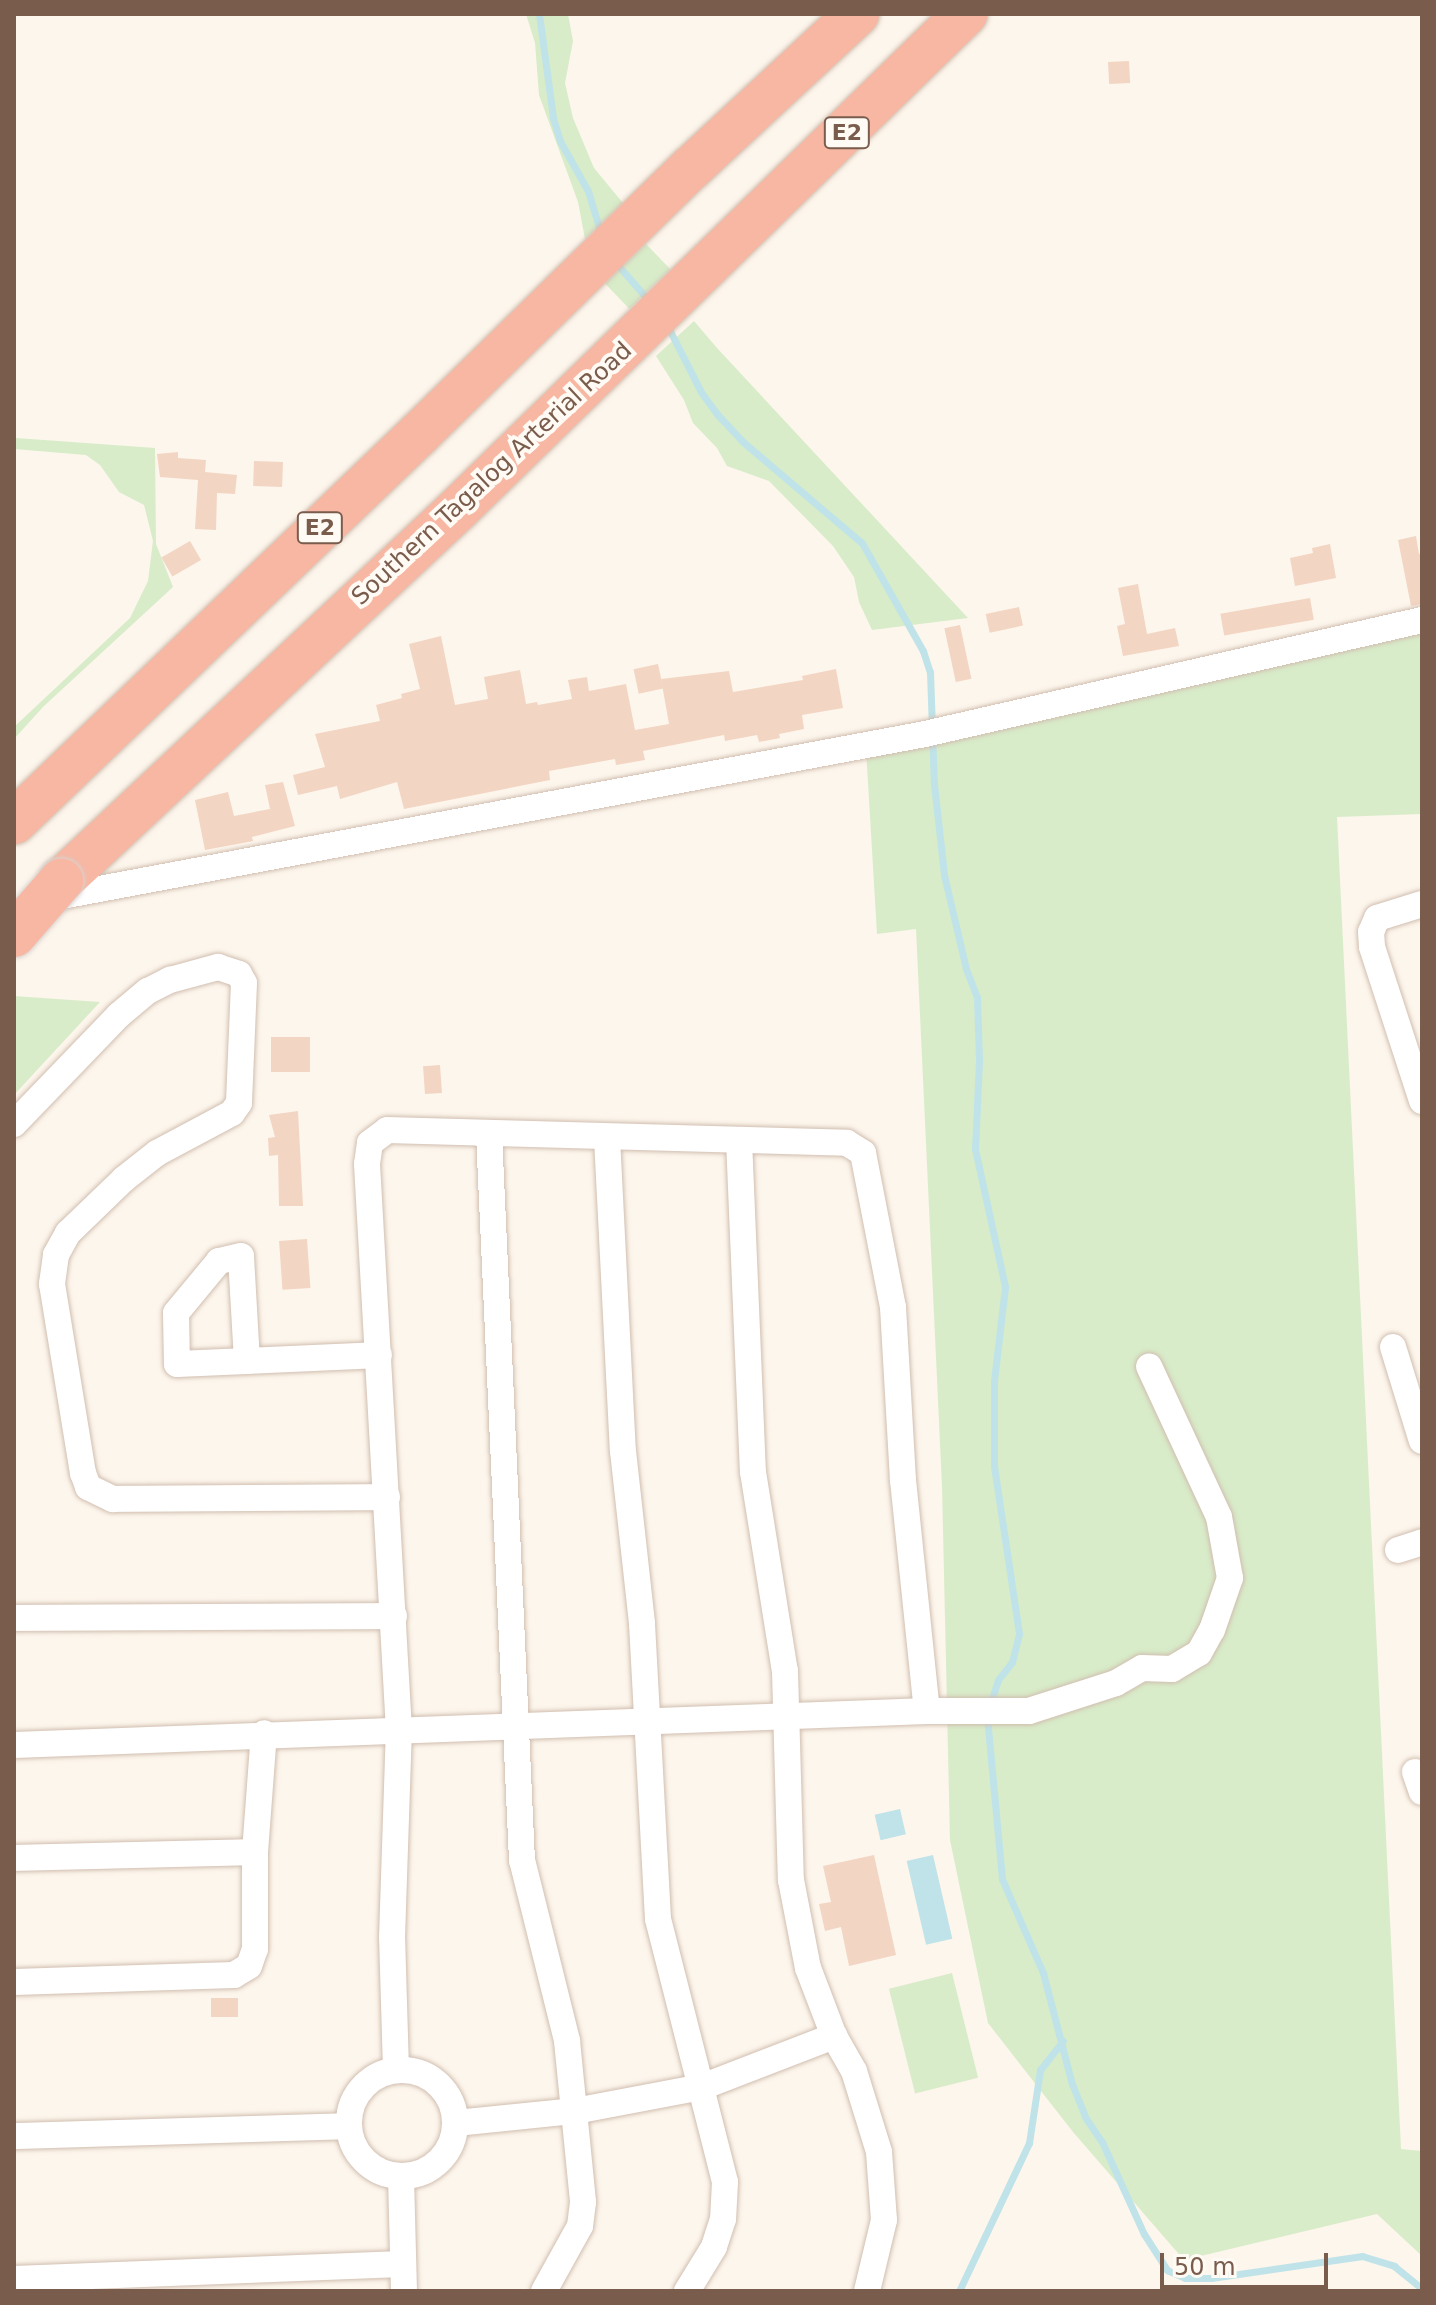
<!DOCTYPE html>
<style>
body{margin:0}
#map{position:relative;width:1436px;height:2305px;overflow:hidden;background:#fdf6ec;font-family:"DejaVu Sans",sans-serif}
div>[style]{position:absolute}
.green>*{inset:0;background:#d8ecc9;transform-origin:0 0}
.water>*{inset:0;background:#bfe3e8;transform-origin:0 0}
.stream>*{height:7px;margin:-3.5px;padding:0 3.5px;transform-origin:3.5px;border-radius:3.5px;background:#bfe3e8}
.building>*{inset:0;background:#f3d5c3;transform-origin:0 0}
.roads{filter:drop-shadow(0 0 2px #d1beb0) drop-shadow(0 0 2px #d1beb0)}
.minor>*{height:26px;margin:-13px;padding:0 13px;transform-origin:13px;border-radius:13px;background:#fff}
.minor>.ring{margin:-13px;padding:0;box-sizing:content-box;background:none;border:26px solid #fff;border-radius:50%}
.motorway>*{height:44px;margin:-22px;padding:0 22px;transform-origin:22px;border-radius:22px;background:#f7b7a3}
.bridges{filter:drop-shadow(0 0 2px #dad1cd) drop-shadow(0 0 2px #dad1cd)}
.motorway-bridge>*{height:44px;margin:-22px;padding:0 22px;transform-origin:22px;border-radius:22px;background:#f7b7a3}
span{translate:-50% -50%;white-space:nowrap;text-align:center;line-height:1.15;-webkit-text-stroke:8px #fffaf3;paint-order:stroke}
.shield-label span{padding:2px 6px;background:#fffaf3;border:2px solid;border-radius:6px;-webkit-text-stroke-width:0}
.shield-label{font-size:22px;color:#7a5c4d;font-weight:700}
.street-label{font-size:24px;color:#7a5c4d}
.frame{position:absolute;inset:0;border:16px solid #7a5c4d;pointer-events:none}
.scale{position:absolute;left:1160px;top:2253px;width:168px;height:36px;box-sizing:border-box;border:4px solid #7a5c4d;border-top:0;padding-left:10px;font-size:24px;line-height:28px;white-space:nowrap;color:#7a5c4d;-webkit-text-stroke:6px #fffaf3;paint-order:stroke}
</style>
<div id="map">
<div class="green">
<div style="clip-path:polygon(526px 14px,568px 14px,573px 41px,565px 83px,573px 118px,594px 168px,623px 203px,585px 239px,578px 202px,539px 95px,535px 43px)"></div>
<div style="left:646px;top:244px;width:35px;height:57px;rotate:46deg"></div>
<div style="clip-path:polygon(694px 321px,717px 348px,968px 618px,872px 630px,859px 602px,854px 577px,833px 546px,769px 481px,727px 466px,717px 448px,693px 423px,684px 400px,656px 356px)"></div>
<div style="clip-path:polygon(14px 433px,16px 438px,155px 448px,156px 544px,173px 587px,44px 706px,14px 739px,14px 727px,130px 618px,148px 581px,153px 541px,144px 505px,119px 492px,100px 465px,86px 455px,14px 449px)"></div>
<div style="clip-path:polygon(1422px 631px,1422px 814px,1337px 817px,1401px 2149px,1422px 2151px,1422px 2256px,1377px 2214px,1184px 2260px,1073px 2132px,988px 2023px,950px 1840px,942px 1486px,916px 929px,877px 934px,866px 749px)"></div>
<div style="clip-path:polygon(14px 996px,100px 1002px,14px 1095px)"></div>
<div style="left:952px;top:1973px;width:108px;height:65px;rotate:76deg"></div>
</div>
<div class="water">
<div style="left:900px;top:1809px;width:26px;height:26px;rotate:77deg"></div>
<div style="left:933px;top:1855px;width:86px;height:27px;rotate:77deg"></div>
</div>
<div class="stream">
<div style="left:539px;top:14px;width:105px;rotate:82.3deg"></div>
<div style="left:553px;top:118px;width:24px;rotate:73deg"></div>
<div style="left:560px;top:141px;width:57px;rotate:60.8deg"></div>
<div style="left:588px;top:191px;width:45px;rotate:73.2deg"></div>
<div style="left:616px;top:263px;width:52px;rotate:48.9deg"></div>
<div style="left:667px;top:325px;width:75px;rotate:63.1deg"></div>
<div style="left:701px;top:392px;width:27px;rotate:54deg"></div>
<div style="left:717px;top:414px;width:37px;rotate:47deg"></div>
<div style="left:742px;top:441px;width:157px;rotate:40.4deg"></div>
<div style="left:862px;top:543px;width:124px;rotate:60.5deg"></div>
<div style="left:923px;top:651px;width:22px;rotate:72deg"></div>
<div style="left:930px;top:672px;width:112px;rotate:88deg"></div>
<div style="left:934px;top:784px;width:92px;rotate:83.7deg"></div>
<div style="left:944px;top:875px;width:97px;rotate:76.8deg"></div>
<div style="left:966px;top:969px;width:30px;rotate:69deg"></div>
<div style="left:977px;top:997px;width:64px;rotate:88.2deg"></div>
<div style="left:979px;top:1061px;width:88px;rotate:92.6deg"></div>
<div style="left:975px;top:1149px;width:141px;rotate:77.7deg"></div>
<div style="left:1005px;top:1287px;width:94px;rotate:96.7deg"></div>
<div style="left:994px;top:1380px;width:86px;rotate:90deg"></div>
<div style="left:994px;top:1466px;width:170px;rotate:81.5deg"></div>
<div style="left:1019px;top:1634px;width:29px;rotate:104deg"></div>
<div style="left:1012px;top:1662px;width:23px;rotate:128deg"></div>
<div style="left:998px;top:1680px;width:26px;rotate:108deg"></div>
<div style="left:987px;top:1717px;width:163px;rotate:84.7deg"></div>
<div style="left:1002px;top:1879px;width:103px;rotate:66.4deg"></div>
<div style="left:1043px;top:1973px;width:115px;rotate:75.4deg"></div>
<div style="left:1072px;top:2084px;width:35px;rotate:68deg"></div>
<div style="left:1085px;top:2117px;width:30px;rotate:56deg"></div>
<div style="left:1102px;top:2142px;width:101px;rotate:65.5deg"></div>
<div style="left:1144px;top:2234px;width:43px;rotate:57.4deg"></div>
<div style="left:1167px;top:2270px;width:20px;rotate:24deg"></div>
<div style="left:1185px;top:2278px;width:26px"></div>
<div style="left:1211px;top:2278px;width:153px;rotate:-8.3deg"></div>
<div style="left:1362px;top:2256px;width:34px;rotate:17deg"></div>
<div style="left:1394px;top:2266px;width:36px;rotate:39deg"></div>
<div style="left:959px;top:2291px;width:164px;rotate:-64.7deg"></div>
<div style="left:1029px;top:2143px;width:74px;rotate:-81.4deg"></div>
<div style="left:1040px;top:2070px;width:37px;rotate:-52deg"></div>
</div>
<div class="building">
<div style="left:1129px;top:61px;width:22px;height:21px;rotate:87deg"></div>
<div style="clip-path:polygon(178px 452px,178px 458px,206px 460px,205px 472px,237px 475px,235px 494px,217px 493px,216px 530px,195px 529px,198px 480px,160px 477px,157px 454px)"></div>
<div style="left:254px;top:461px;width:29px;height:25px;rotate:2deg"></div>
<div style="clip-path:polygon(1416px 536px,1419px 554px,1422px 554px,1422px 604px,1411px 606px,1398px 540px)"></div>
<div style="left:190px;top:541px;width:22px;height:33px;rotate:60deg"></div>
<div style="clip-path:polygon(1330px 544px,1336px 578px,1295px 586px,1290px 558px,1313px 553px,1312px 548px)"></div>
<div style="clip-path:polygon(1138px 584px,1147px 634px,1175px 628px,1179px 646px,1123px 656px,1117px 626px,1125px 624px,1118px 588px)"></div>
<div style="left:1310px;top:598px;width:22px;height:91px;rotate:80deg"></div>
<div style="left:1019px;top:607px;width:19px;height:34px;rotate:78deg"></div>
<div style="left:960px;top:625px;width:55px;height:16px;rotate:78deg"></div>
<div style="clip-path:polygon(441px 636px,455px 705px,488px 699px,484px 677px,520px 670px,526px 704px,537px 702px,538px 705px,572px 699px,568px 680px,587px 677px,589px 691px,626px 684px,635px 730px,669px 724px,661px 679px,729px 671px,733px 692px,803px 680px,802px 676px,836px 669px,843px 708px,802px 715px,804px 729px,779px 734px,780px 738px,759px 742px,757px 735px,725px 741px,724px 735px,643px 751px,645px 760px,616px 765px,615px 759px,549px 771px,550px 780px,404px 809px,397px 782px,340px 799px,337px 786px,298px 795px,293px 775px,325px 767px,315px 734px,380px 721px,376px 705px,402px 698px,401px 694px,420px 689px,409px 644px)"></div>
<div style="left:658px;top:664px;width:25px;height:25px;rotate:78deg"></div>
<div style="clip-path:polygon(283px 782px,295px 826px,252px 837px,253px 841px,205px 850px,195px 800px,228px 792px,234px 816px,270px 809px,265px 785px)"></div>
<div style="left:271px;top:1037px;width:39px;height:35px"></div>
<div style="left:440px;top:1065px;width:28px;height:17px;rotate:86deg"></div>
<div style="clip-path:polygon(298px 1111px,303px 1206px,279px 1206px,278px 1155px,269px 1156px,268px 1138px,275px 1137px,269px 1115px)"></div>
<div style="left:307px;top:1239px;width:49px;height:28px;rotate:86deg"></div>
<div style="clip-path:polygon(874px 1855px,896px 1955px,849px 1966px,841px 1927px,825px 1931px,819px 1904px,831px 1902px,823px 1866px)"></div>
<div style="left:238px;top:1998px;width:19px;height:27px;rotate:90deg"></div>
</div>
<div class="roads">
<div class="minor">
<div style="left:46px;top:899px;width:894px;rotate:-10.63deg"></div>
<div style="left:925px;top:734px;width:510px;rotate:-12.92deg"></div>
<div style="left:1422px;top:904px;width:47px;rotate:162.7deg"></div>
<div style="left:1377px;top:918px;width:15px;rotate:113deg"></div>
<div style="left:1371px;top:932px;width:15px;rotate:86deg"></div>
<div style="left:1372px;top:947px;width:162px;rotate:72deg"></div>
<div style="left:14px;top:1124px;width:151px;rotate:-46.1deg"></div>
<div style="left:119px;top:1015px;width:38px;rotate:-40deg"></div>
<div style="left:148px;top:991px;width:25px;rotate:-27deg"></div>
<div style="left:170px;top:980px;width:50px;rotate:-15.2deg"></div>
<div style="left:218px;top:967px;width:22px;rotate:18deg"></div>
<div style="left:239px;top:974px;width:10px;rotate:61deg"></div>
<div style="left:244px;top:983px;width:120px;rotate:92.4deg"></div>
<div style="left:239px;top:1103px;width:12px;rotate:125deg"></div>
<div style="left:232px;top:1113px;width:85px;rotate:151.9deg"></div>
<div style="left:157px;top:1153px;width:42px;rotate:141.8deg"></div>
<div style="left:124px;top:1179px;width:78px;rotate:136deg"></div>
<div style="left:68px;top:1233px;width:25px;rotate:119deg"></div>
<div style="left:56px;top:1255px;width:29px;rotate:98deg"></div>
<div style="left:52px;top:1284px;width:192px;rotate:80.7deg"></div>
<div style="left:83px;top:1473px;width:15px;rotate:70deg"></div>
<div style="left:88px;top:1487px;width:28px;rotate:26deg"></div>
<div style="left:113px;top:1499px;width:274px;rotate:-0.4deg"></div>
<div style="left:489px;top:1134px;width:727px;rotate:87.4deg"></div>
<div style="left:522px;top:1860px;width:187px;rotate:76deg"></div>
<div style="left:567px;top:2041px;width:162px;rotate:84.3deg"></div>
<div style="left:583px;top:2202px;width:24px;rotate:97deg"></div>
<div style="left:580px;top:2226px;width:74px;rotate:119deg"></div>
<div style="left:607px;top:1138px;width:313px;rotate:87.1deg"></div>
<div style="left:623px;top:1451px;width:174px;rotate:83.7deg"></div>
<div style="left:642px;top:1624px;width:295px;rotate:86.9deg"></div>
<div style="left:658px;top:1919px;width:271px;rotate:75.7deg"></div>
<div style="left:725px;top:2182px;width:37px;rotate:93deg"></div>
<div style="left:723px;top:2219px;width:29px;rotate:108deg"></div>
<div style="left:714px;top:2247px;width:52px;rotate:121.5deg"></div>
<div style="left:739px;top:1140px;width:332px;rotate:87.6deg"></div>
<div style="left:753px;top:1472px;width:202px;rotate:80.9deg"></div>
<div style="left:785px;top:1671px;width:209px;rotate:88.4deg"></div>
<div style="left:791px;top:1880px;width:90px;rotate:79.1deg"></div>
<div style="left:808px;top:1968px;width:73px;rotate:69.1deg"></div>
<div style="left:834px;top:2036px;width:40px;rotate:60.3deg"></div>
<div style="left:854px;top:2071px;width:85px;rotate:72.8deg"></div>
<div style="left:879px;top:2152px;width:68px;rotate:85.8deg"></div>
<div style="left:884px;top:2220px;width:73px;rotate:103.5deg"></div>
<div style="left:1393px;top:1347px;width:98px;rotate:72.9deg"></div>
<div style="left:247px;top:1361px;width:105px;rotate:-93.3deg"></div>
<div style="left:241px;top:1256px;width:23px;rotate:167deg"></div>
<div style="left:219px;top:1261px;width:67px;rotate:129.6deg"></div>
<div style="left:176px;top:1313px;width:51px;rotate:88.9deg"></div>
<div style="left:177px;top:1364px;width:70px;rotate:-2.5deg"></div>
<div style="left:247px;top:1361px;width:132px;rotate:-2.6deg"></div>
<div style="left:1398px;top:1550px;width:25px;rotate:-18deg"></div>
<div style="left:14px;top:1618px;width:380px;rotate:-0.3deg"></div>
<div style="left:14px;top:1745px;width:914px;rotate:-2.13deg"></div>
<div style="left:927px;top:1711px;width:102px"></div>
<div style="left:1029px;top:1711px;width:91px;rotate:-17.8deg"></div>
<div style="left:1116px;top:1683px;width:30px;rotate:-30deg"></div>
<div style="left:1142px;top:1668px;width:30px;rotate:2deg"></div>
<div style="left:1172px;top:1669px;width:31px;rotate:-31deg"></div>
<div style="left:1199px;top:1653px;width:26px;rotate:-61deg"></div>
<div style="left:1212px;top:1630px;width:55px;rotate:-70.9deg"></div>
<div style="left:1230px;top:1578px;width:62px;rotate:-100.2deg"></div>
<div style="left:1219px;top:1517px;width:166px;rotate:-114.9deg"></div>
<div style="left:1415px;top:1772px;width:21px;rotate:71deg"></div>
<div style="left:14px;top:1858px;width:241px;rotate:-1.4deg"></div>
<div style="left:14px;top:1982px;width:220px;rotate:-1.8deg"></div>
<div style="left:234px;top:1975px;width:17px;rotate:-31deg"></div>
<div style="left:249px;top:1966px;width:18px;rotate:-71deg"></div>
<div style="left:255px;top:1949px;width:97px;rotate:-90deg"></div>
<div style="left:255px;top:1852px;width:119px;rotate:-85.7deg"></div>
<div class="ring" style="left:349px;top:2070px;width:80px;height:80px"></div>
<div style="left:396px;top:2070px;width:132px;rotate:-91.7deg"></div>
<div style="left:392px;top:1938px;width:207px;rotate:-88.1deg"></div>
<div style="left:399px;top:1731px;width:568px;rotate:-93.23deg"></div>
<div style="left:367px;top:1164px;width:21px;rotate:-82deg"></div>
<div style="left:370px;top:1143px;width:21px;rotate:-37deg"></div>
<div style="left:387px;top:1130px;width:460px;rotate:1.6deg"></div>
<div style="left:847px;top:1143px;width:19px;rotate:32deg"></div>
<div style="left:863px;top:1153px;width:157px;rotate:79deg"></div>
<div style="left:893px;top:1307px;width:173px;rotate:86.7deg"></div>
<div style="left:903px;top:1480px;width:232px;rotate:84.1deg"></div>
<div style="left:456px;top:2123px;width:120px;rotate:-5.8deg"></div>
<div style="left:575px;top:2111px;width:129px;rotate:-10.7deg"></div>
<div style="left:702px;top:2087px;width:142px;rotate:-21.1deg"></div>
<div style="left:14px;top:2136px;width:334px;rotate:-1.7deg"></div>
<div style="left:401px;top:2177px;width:114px;rotate:88.5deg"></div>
<div style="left:14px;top:2279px;width:388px;rotate:-2.2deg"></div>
</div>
<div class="motorway">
<div style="left:14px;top:822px;width:562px;rotate:-43.77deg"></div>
<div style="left:420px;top:433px;width:378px;rotate:-44.4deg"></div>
<div style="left:690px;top:169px;width:228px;rotate:-42.9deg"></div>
<div style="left:61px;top:881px;width:544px;rotate:-43.14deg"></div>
<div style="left:458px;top:509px;width:709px;rotate:-44.31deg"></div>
</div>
</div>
<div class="bridges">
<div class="motorway-bridge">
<div style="left:14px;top:935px;width:72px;rotate:-49deg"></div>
</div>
</div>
<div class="shield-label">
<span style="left:847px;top:133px">E2</span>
<span style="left:320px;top:528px">E2</span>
</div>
<div class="street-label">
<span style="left:492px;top:474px;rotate:-43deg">Southern Tagalog Arterial Road</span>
</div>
<div class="frame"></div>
<div class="scale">50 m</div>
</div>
